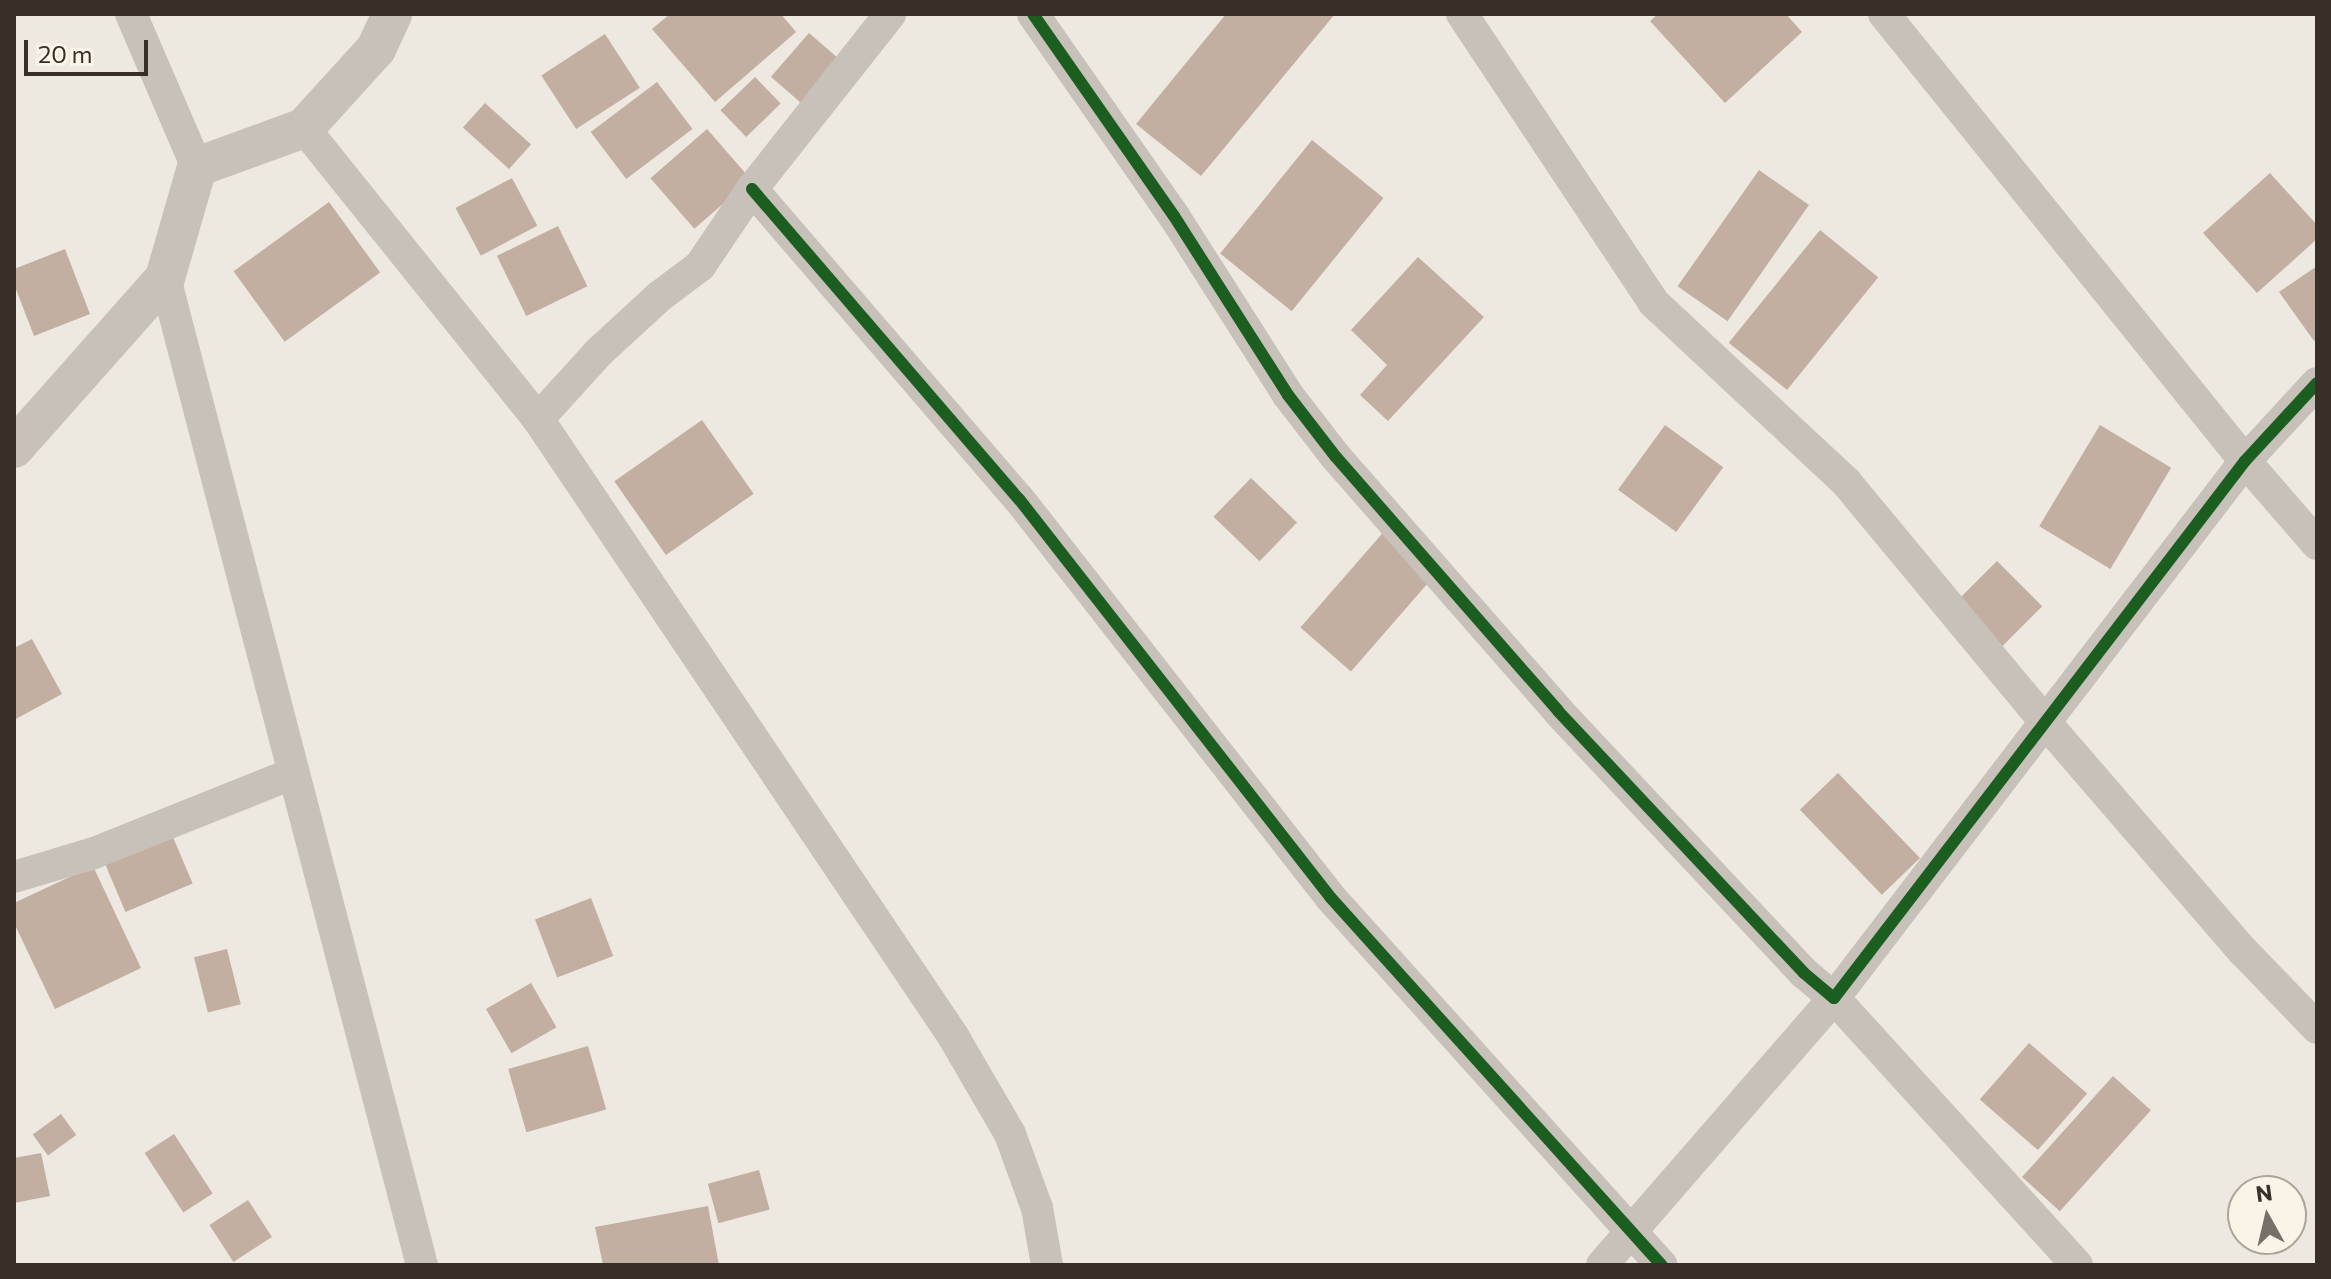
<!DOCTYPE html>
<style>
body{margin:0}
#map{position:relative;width:2331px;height:1279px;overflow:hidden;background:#ede9e1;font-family:Commissioner,sans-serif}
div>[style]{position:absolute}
.building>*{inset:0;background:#c2afa2;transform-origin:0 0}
.minor>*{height:32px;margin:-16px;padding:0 16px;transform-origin:16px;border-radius:16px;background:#c7c1ba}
.tertiary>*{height:40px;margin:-20px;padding:0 20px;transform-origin:20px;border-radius:20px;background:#c7c1ba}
.cycleway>*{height:12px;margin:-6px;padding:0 6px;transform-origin:6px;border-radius:6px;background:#1b5e20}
span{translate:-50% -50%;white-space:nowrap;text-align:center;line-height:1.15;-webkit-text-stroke:6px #faf4e8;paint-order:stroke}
.frame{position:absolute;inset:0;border:16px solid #382f28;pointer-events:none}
.north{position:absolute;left:2227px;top:1175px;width:80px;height:80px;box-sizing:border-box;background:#faf4e8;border:2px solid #aca59b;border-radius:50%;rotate:352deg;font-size:22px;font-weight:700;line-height:32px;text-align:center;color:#382f28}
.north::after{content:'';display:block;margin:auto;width:28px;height:36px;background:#777069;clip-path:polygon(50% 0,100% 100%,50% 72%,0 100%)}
.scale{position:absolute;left:24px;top:40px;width:124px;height:36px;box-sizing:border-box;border:4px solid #382f28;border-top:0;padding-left:10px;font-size:24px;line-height:28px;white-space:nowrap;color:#382f28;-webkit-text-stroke:6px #faf4e8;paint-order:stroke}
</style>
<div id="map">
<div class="building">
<div style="clip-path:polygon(670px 14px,781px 14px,796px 32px,715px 102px,652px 29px)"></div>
<div style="clip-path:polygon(1226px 14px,1335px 14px,1201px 176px,1136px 124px)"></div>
<div style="clip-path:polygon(1658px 14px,1786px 14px,1802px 32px,1725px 103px,1650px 21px)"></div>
<div style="left:809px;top:33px;width:60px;height:58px;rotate:41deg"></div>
<div style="left:605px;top:34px;width:64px;height:76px;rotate:57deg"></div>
<div style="left:755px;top:77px;width:37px;height:48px;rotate:46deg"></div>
<div style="left:657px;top:82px;width:59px;height:83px;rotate:53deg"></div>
<div style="left:485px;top:103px;width:62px;height:33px;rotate:42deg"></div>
<div style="left:707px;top:129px;width:67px;height:75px;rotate:49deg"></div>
<div style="left:1312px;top:140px;width:92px;height:146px;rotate:39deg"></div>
<div style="left:1759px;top:170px;width:61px;height:142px;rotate:35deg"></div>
<div style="clip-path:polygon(2270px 173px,2317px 225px,2317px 239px,2257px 293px,2203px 233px)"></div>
<div style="left:512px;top:178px;width:54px;height:64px;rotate:62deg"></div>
<div style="left:329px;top:202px;width:87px;height:118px;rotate:54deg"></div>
<div style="left:558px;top:226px;width:67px;height:68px;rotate:64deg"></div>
<div style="left:1820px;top:230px;width:75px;height:145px;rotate:39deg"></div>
<div style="clip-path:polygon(65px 249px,90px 314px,34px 336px,14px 284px,14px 269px)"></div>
<div style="clip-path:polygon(1418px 257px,1484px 317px,1388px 421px,1360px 395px,1387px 365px,1351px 330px)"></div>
<div style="clip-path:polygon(2317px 266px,2317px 338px,2314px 341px,2279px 292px)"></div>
<div style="left:702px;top:420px;width:90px;height:107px;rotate:55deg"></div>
<div style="left:1665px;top:425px;width:72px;height:80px;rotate:36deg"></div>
<div style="left:2100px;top:425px;width:83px;height:118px;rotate:31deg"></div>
<div style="left:1251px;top:478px;width:64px;height:54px;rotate:44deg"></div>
<div style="left:1387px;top:528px;width:67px;height:132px;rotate:41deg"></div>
<div style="left:1997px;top:561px;width:64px;height:65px;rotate:45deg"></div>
<div style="clip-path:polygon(32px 639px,62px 694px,14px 720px,14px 648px)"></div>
<div style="left:1838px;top:773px;width:118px;height:53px;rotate:46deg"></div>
<div style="left:170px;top:830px;width:58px;height:73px;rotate:67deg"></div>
<div style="clip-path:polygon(93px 866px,141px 968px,55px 1009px,14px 923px,14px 903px)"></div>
<div style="left:591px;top:898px;width:62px;height:60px;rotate:69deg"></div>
<div style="left:227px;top:949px;width:57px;height:34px;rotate:76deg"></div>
<div style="left:531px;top:983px;width:51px;height:52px;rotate:60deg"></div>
<div style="left:2029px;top:1043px;width:77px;height:75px;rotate:41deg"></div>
<div style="left:588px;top:1046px;width:66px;height:83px;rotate:74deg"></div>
<div style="left:2113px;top:1076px;width:51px;height:136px;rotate:42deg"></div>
<div style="left:61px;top:1114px;width:26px;height:35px;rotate:54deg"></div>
<div style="left:174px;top:1134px;width:71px;height:35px;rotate:57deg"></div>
<div style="clip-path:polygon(41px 1153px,50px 1196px,14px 1203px,14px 1158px)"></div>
<div style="left:759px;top:1170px;width:41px;height:53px;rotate:75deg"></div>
<div style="left:248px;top:1200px;width:44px;height:46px;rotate:57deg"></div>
<div style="clip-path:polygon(708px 1206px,719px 1265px,603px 1265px,595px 1227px)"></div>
</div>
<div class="minor">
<div style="left:131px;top:14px;width:167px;rotate:66.7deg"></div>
<div style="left:1033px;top:14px;width:246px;rotate:55.1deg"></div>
<div style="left:1174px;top:216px;width:212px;rotate:57.5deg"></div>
<div style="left:1288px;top:395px;width:78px;rotate:52.3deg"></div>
<div style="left:1336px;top:457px;width:337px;rotate:48.8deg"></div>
<div style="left:1558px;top:711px;width:359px;rotate:46.8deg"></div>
<div style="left:1804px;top:973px;width:39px;rotate:40deg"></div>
<div style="left:1834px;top:998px;width:676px;rotate:-52.57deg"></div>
<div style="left:2245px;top:461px;width:106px;rotate:-47.3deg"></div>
<div style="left:1462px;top:14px;width:346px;rotate:56.4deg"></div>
<div style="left:1653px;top:302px;width:264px;rotate:43deg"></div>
<div style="left:1846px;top:482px;width:312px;rotate:50.3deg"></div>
<div style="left:2045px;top:722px;width:303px;rotate:49.2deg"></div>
<div style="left:2243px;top:951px;width:107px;rotate:46.1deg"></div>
<div style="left:1884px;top:14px;width:575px;rotate:51.08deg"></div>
<div style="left:2245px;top:461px;width:110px;rotate:49.1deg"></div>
<div style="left:304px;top:128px;width:373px;rotate:51.2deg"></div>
<div style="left:538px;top:419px;width:744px;rotate:56.07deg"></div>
<div style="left:953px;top:1036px;width:113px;rotate:59.8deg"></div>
<div style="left:1010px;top:1134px;width:79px;rotate:70deg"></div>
<div style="left:1037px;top:1208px;width:58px;rotate:80deg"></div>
<div style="left:752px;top:189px;width:409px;rotate:49.3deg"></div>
<div style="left:1019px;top:499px;width:507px;rotate:51.98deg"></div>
<div style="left:1331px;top:898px;width:494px;rotate:48deg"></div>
<div style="left:165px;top:278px;width:1020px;rotate:75.41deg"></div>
<div style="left:538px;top:419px;width:91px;rotate:-47.7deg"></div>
<div style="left:599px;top:352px;width:83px;rotate:-42.6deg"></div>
<div style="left:660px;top:296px;width:50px;rotate:-36.9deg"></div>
<div style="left:700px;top:266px;width:93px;rotate:-56deg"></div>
<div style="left:752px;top:189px;width:223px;rotate:-51.7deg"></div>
<div style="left:14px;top:877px;width:84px;rotate:-16.7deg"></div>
<div style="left:94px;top:853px;width:215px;rotate:-21.8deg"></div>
<div style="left:1602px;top:1265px;width:354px;rotate:-49deg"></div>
<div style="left:1834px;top:998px;width:361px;rotate:47.7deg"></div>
</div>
<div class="tertiary">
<div style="left:14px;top:448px;width:227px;rotate:-48.4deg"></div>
<div style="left:165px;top:278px;width:116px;rotate:-73.9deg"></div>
<div style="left:197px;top:167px;width:114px;rotate:-20deg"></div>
<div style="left:304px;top:128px;width:107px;rotate:-47.7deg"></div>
<div style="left:376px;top:49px;width:38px;rotate:-65deg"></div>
</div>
<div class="cycleway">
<div style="left:1033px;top:14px;width:246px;rotate:55.1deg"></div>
<div style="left:1174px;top:216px;width:212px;rotate:57.5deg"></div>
<div style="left:1288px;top:395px;width:78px;rotate:52.3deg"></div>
<div style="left:1336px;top:457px;width:337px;rotate:48.8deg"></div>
<div style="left:1558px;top:711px;width:359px;rotate:46.8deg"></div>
<div style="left:1804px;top:973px;width:39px;rotate:40deg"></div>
<div style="left:1834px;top:998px;width:676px;rotate:-52.57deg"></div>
<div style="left:2245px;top:461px;width:106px;rotate:-47.3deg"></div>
<div style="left:752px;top:189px;width:409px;rotate:49.3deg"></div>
<div style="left:1019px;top:499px;width:507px;rotate:51.98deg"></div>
<div style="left:1331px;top:898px;width:494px;rotate:48deg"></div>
</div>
<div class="frame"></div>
<div class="north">N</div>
<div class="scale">20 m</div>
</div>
